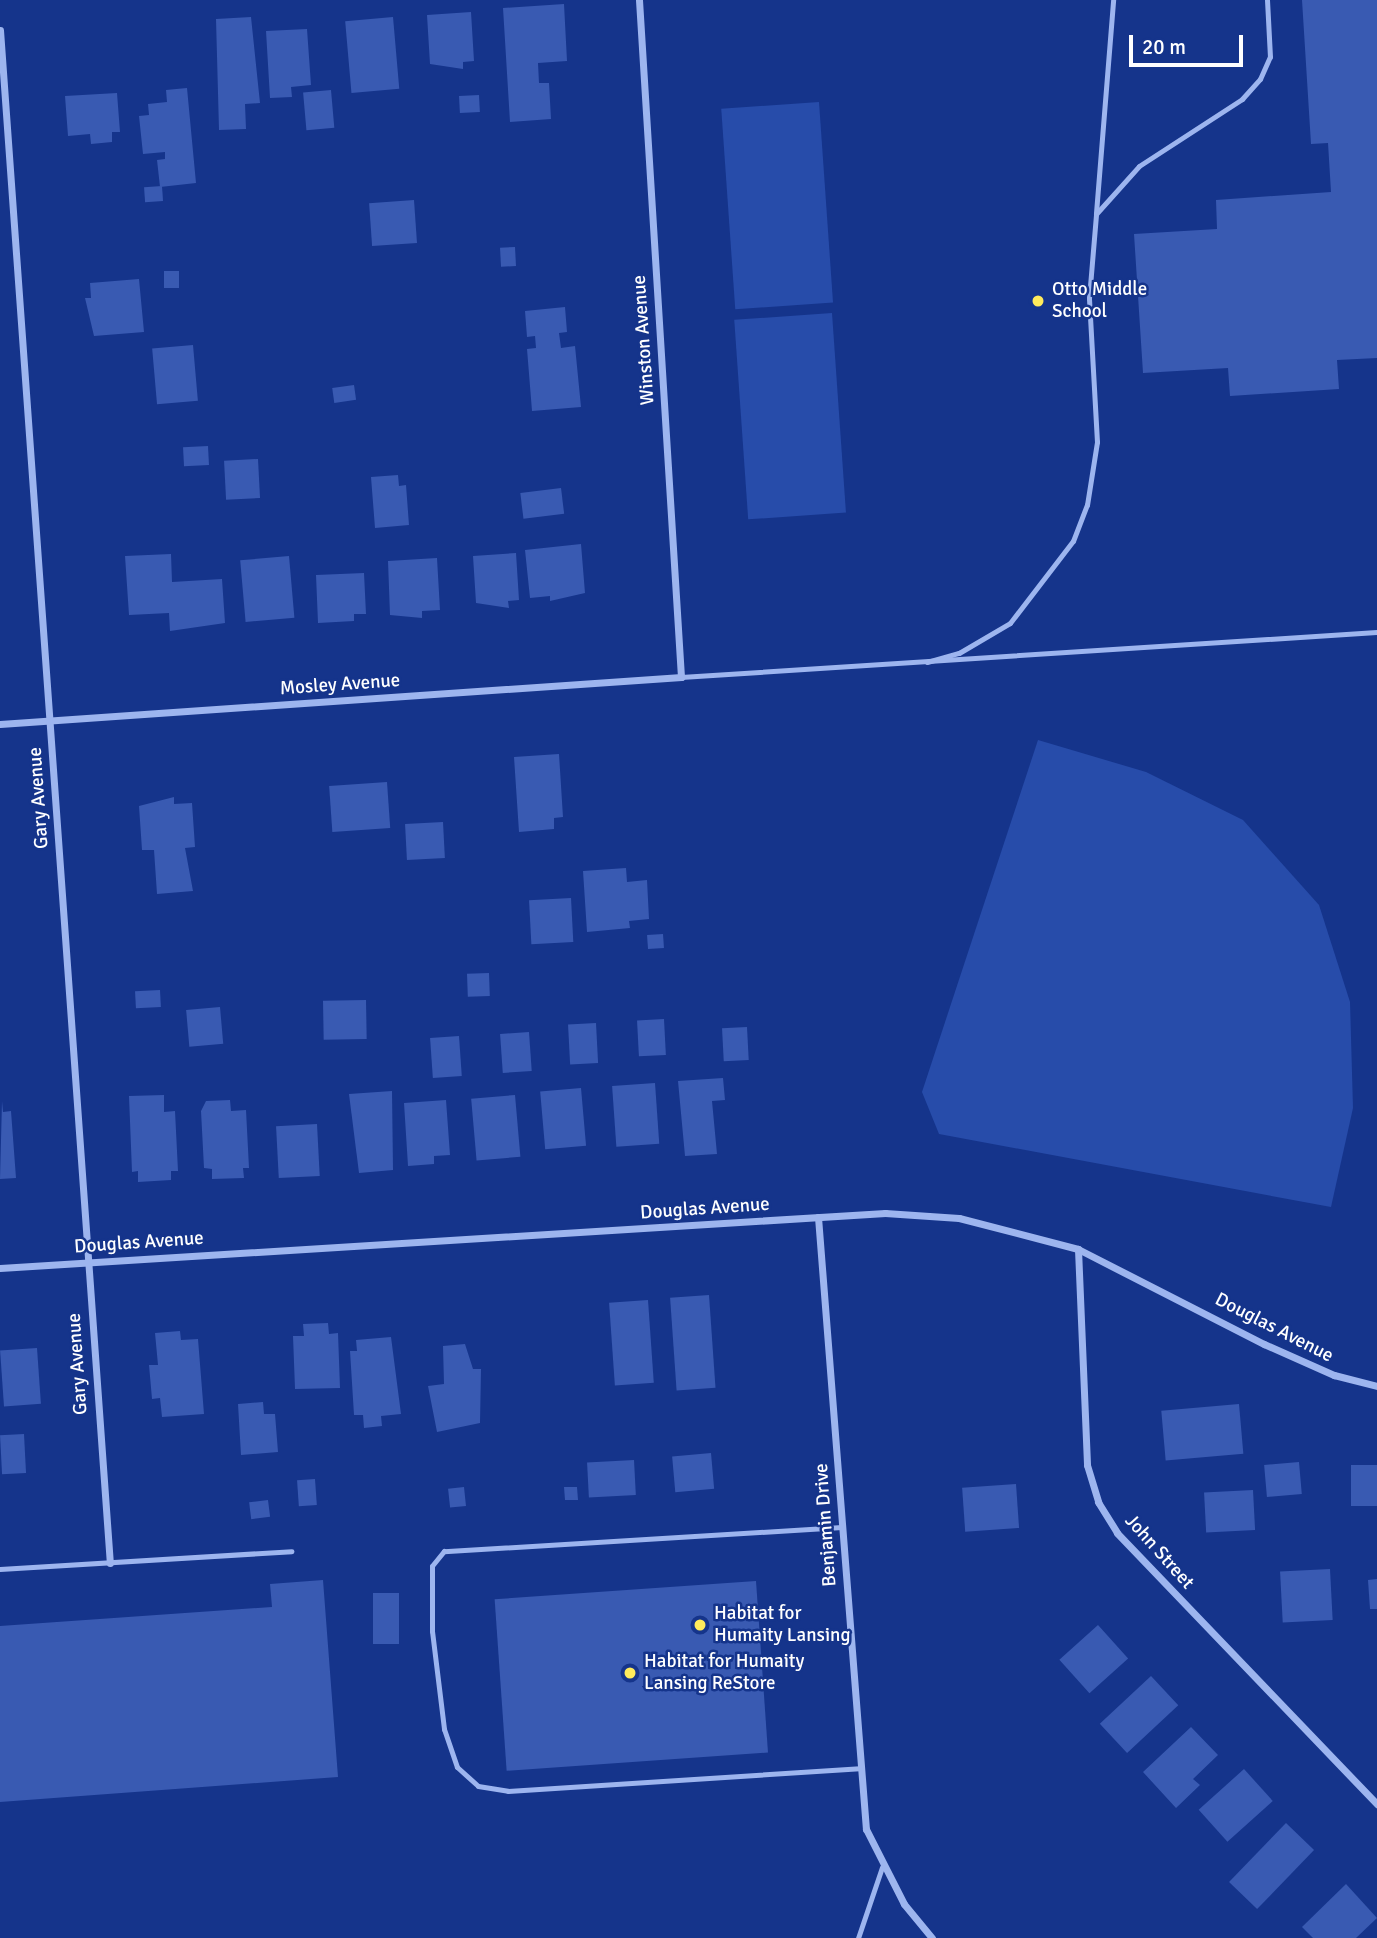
<!DOCTYPE html>
<style>
body{margin:0}
#map{position:relative;width:1377px;height:1938px;overflow:hidden;background:#15348b;font-family:Signika,sans-serif}
div>[style]{position:absolute}
.green>*{inset:0;background:#274caa;transform-origin:0 0}
.building>*{inset:0;background:#395ab2;transform-origin:0 0}
.service>*{height:5px;margin:-2.5px;padding:0 2.5px;transform-origin:2.5px;border-radius:2.5px;background:#9db5ef}
.minor>*{height:7px;margin:-3.5px;padding:0 3.5px;transform-origin:3.5px;border-radius:3.5px;background:#9db5ef}
.dots>*{width:19px;height:19px;translate:-50% -50%;box-sizing:border-box;border:4px solid #15348b;border-radius:50%}
span{translate:-50% -50%;white-space:nowrap;text-align:center;line-height:1.15;-webkit-text-stroke:5px #15348b;paint-order:stroke}
.poi-label{font-size:19px;color:#fff}
.left{translate:0 -50%;text-align:left}
.street-label{font-size:19px;color:#fff}
.scale{position:absolute;left:1129px;top:35px;width:114px;height:32px;box-sizing:border-box;border:4px solid #fff;border-top:0;padding-left:9px;font-size:21px;line-height:24px;white-space:nowrap;color:#fff;-webkit-text-stroke:5px #15348b;paint-order:stroke}
</style>
<div id="map">
<div class="green">
<div style="left:819px;top:102px;width:201px;height:98px;rotate:86deg"></div>
<div style="left:832px;top:313px;width:200px;height:98px;rotate:86deg"></div>
<div style="clip-path:polygon(1038px 740px,1146px 772px,1243px 820px,1319px 905px,1350px 1002px,1353px 1108px,1331px 1207px,939px 1134px,922px 1092px)"></div>
</div>
<div class="building">
<div style="clip-path:polygon(1302px 0,1377px 0,1377px 358px,1337px 360px,1339px 389px,1230px 396px,1228px 368px,1143px 373px,1134px 234px,1217px 229px,1216px 200px,1331px 192px,1328px 143px,1311px 144px)"></div>
<div style="clip-path:polygon(564px 4px,567px 61px,538px 63px,539px 83px,549px 83px,551px 119px,510px 122px,503px 8px)"></div>
<div style="clip-path:polygon(471px 12px,474px 61px,463px 62px,463px 69px,430px 64px,427px 15px)"></div>
<div style="clip-path:polygon(251px 17px,260px 103px,245px 104px,246px 129px,219px 130px,216px 19px)"></div>
<div style="left:393px;top:17px;width:72px;height:48px;rotate:85deg"></div>
<div style="clip-path:polygon(307px 29px,311px 85px,291px 87px,292px 97px,270px 98px,266px 31px)"></div>
<div style="clip-path:polygon(187px 88px,196px 183px,160px 187px,157px 160px,165px 159px,165px 152px,143px 154px,139px 116px,149px 115px,148px 104px,167px 102px,166px 90px)"></div>
<div style="left:331px;top:90px;width:38px;height:28px;rotate:85deg"></div>
<div style="clip-path:polygon(117px 93px,120px 132px,112px 132px,112px 142px,91px 144px,90px 134px,68px 136px,65px 96px)"></div>
<div style="left:479px;top:95px;width:17px;height:20px;rotate:87deg"></div>
<div style="left:162px;top:186px;width:15px;height:18px;rotate:86deg"></div>
<div style="left:414px;top:200px;width:43px;height:45px;rotate:86deg"></div>
<div style="left:515px;top:247px;width:19px;height:15px;rotate:87deg"></div>
<div style="left:164px;top:271px;width:15px;height:17px"></div>
<div style="clip-path:polygon(139px 279px,144px 332px,94px 336px,85px 298px,91px 298px,90px 283px)"></div>
<div style="clip-path:polygon(565px 307px,567px 332px,559px 333px,561px 348px,575px 346px,581px 407px,532px 411px,527px 349px,536px 348px,535px 336px,527px 337px,525px 311px)"></div>
<div style="left:193px;top:345px;width:56px;height:41px;rotate:85deg"></div>
<div style="left:354px;top:385px;width:15px;height:22px;rotate:82deg"></div>
<div style="left:208px;top:446px;width:19px;height:25px;rotate:87deg"></div>
<div style="left:258px;top:459px;width:39px;height:34px;rotate:87deg"></div>
<div style="clip-path:polygon(398px 475px,399px 486px,406px 485px,409px 525px,375px 528px,371px 477px)"></div>
<div style="left:561px;top:488px;width:26px;height:41px;rotate:83deg"></div>
<div style="clip-path:polygon(581px 544px,585px 593px,550px 601px,550px 596px,530px 598px,525px 550px)"></div>
<div style="clip-path:polygon(516px 553px,519px 600px,508px 601px,509px 608px,476px 603px,473px 556px)"></div>
<div style="clip-path:polygon(171px 554px,172px 582px,222px 579px,225px 623px,170px 631px,169px 613px,129px 615px,125px 556px)"></div>
<div style="left:289px;top:556px;width:62px;height:49px;rotate:85deg"></div>
<div style="clip-path:polygon(437px 558px,440px 610px,422px 611px,422px 618px,390px 615px,388px 561px)"></div>
<div style="clip-path:polygon(364px 573px,366px 614px,354px 614px,354px 621px,318px 623px,316px 575px)"></div>
<div style="clip-path:polygon(559px 754px,563px 817px,554px 818px,554px 829px,519px 832px,514px 757px)"></div>
<div style="left:387px;top:782px;width:46px;height:58px;rotate:86deg"></div>
<div style="clip-path:polygon(174px 797px,174px 804px,192px 803px,195px 847px,185px 848px,193px 891px,157px 894px,154px 850px,142px 850px,139px 806px)"></div>
<div style="left:443px;top:822px;width:36px;height:38px;rotate:87deg"></div>
<div style="clip-path:polygon(626px 868px,627px 882px,647px 880px,649px 919px,629px 921px,630px 928px,587px 932px,583px 871px)"></div>
<div style="left:571px;top:898px;width:44px;height:42px;rotate:87deg"></div>
<div style="left:663px;top:934px;width:14px;height:16px;rotate:86deg"></div>
<div style="left:489px;top:973px;width:23px;height:22px;rotate:88deg"></div>
<div style="left:160px;top:990px;width:17px;height:25px;rotate:87deg"></div>
<div style="left:366px;top:1000px;width:39px;height:43px;rotate:89deg"></div>
<div style="left:220px;top:1007px;width:37px;height:34px;rotate:85deg"></div>
<div style="left:664px;top:1019px;width:36px;height:27px;rotate:87deg"></div>
<div style="left:596px;top:1023px;width:40px;height:28px;rotate:87deg"></div>
<div style="left:747px;top:1027px;width:33px;height:25px;rotate:87deg"></div>
<div style="left:529px;top:1032px;width:39px;height:29px;rotate:86deg"></div>
<div style="left:459px;top:1036px;width:40px;height:29px;rotate:86deg"></div>
<div style="clip-path:polygon(723px 1078px,725px 1100px,712px 1101px,717px 1154px,685px 1156px,678px 1081px)"></div>
<div style="left:655px;top:1083px;width:61px;height:43px;rotate:86deg"></div>
<div style="left:581px;top:1088px;width:58px;height:41px;rotate:85deg"></div>
<div style="clip-path:polygon(392px 1091px,393px 1170px,359px 1173px,349px 1094px)"></div>
<div style="clip-path:polygon(164px 1095px,164px 1112px,175px 1111px,178px 1171px,171px 1171px,171px 1180px,138px 1182px,138px 1171px,132px 1172px,129px 1096px)"></div>
<div style="left:515px;top:1095px;width:62px;height:44px;rotate:85deg"></div>
<div style="clip-path:polygon(230px 1100px,231px 1111px,246px 1110px,249px 1168px,243px 1168px,244px 1178px,212px 1179px,212px 1169px,204px 1168px,201px 1111px,206px 1101px)"></div>
<div style="clip-path:polygon(446px 1100px,450px 1155px,434px 1156px,434px 1164px,408px 1166px,404px 1103px)"></div>
<div style="clip-path:polygon(2px 1101px,3px 1112px,11px 1111px,16px 1178px,0 1179px)"></div>
<div style="left:317px;top:1124px;width:52px;height:41px;rotate:87deg"></div>
<div style="left:709px;top:1295px;width:93px;height:39px;rotate:86deg"></div>
<div style="left:648px;top:1300px;width:83px;height:39px;rotate:86deg"></div>
<div style="clip-path:polygon(328px 1323px,329px 1334px,338px 1333px,340px 1388px,295px 1389px,293px 1336px,304px 1336px,303px 1324px)"></div>
<div style="clip-path:polygon(180px 1331px,181px 1340px,198px 1339px,204px 1414px,162px 1417px,160px 1398px,152px 1399px,149px 1365px,158px 1365px,155px 1333px)"></div>
<div style="clip-path:polygon(391px 1337px,401px 1414px,381px 1416px,382px 1426px,364px 1428px,363px 1415px,354px 1415px,350px 1351px,357px 1351px,356px 1340px)"></div>
<div style="clip-path:polygon(465px 1344px,473px 1369px,481px 1369px,480px 1423px,437px 1432px,428px 1386px,444px 1384px,443px 1346px)"></div>
<div style="left:37px;top:1348px;width:56px;height:37px;rotate:86deg"></div>
<div style="clip-path:polygon(263px 1402px,264px 1414px,275px 1414px,278px 1452px,241px 1455px,238px 1404px)"></div>
<div style="left:1239px;top:1404px;width:50px;height:78px;rotate:85deg"></div>
<div style="left:24px;top:1434px;width:39px;height:24px;rotate:87deg"></div>
<div style="left:711px;top:1453px;width:36px;height:39px;rotate:85deg"></div>
<div style="left:634px;top:1460px;width:35px;height:47px;rotate:87deg"></div>
<div style="left:1299px;top:1462px;width:32px;height:35px;rotate:85deg"></div>
<div style="left:1377px;top:1465px;width:41px;height:26px;rotate:90deg"></div>
<div style="left:315px;top:1479px;width:26px;height:18px;rotate:86deg"></div>
<div style="left:1016px;top:1484px;width:44px;height:54px;rotate:86deg"></div>
<div style="left:464px;top:1487px;width:19px;height:16px;rotate:84deg"></div>
<div style="clip-path:polygon(564px 1487px,577px 1487px,578px 1500px,565px 1500px)"></div>
<div style="left:1253px;top:1490px;width:40px;height:49px;rotate:87deg"></div>
<div style="left:268px;top:1500px;width:17px;height:19px;rotate:83deg"></div>
<div style="left:1330px;top:1569px;width:51px;height:50px;rotate:87deg"></div>
<div style="clip-path:polygon(1377px 1579px,1377px 1609px,1370px 1609px,1368px 1580px)"></div>
<div style="clip-path:polygon(323px 1580px,338px 1777px,0 1802px,0 1626px,272px 1607px,270px 1584px)"></div>
<div style="left:756px;top:1581px;width:172px;height:262px;rotate:86deg"></div>
<div style="left:373px;top:1593px;width:26px;height:51px"></div>
<div style="left:1098px;top:1625px;width:45px;height:52px;rotate:48deg"></div>
<div style="left:1151px;top:1676px;width:40px;height:70px;rotate:47deg"></div>
<div style="clip-path:polygon(1191px 1727px,1218px 1755px,1193px 1779px,1200px 1785px,1176px 1808px,1143px 1772px)"></div>
<div style="left:1244px;top:1769px;width:43px;height:61px;rotate:48deg"></div>
<div style="left:1286px;top:1823px;width:39px;height:82px;rotate:44deg"></div>
<div style="clip-path:polygon(1346px 1884px,1377px 1918px,1356px 1938px,1313px 1938px,1302px 1927px)"></div>
</div>
<div class="service">
<div style="left:1096px;top:213px;width:214px;rotate:-85.4deg"></div>
<div style="left:927px;top:662px;width:33px;rotate:-16deg"></div>
<div style="left:959px;top:653px;width:59px;rotate:-30.5deg"></div>
<div style="left:1010px;top:623px;width:103px;rotate:-52.5deg"></div>
<div style="left:1073px;top:541px;width:39px;rotate:-69deg"></div>
<div style="left:1087px;top:505px;width:64px;rotate:-81deg"></div>
<div style="left:1097px;top:442px;width:144px;rotate:-93.2deg"></div>
<div style="left:1089px;top:298px;width:84px;rotate:-85.2deg"></div>
<div style="left:1096px;top:214px;width:64px;rotate:-48.1deg"></div>
<div style="left:1139px;top:166px;width:123px;rotate:-33deg"></div>
<div style="left:1242px;top:99px;width:27px;rotate:-48deg"></div>
<div style="left:1260px;top:79px;width:24px;rotate:-66deg"></div>
<div style="left:1270px;top:57px;width:57px;rotate:-93deg"></div>
<div style="left:681px;top:677px;width:697px;rotate:-3.7deg"></div>
<div style="left:842px;top:1527px;width:399px;rotate:176.5deg"></div>
<div style="left:444px;top:1551px;width:19px;rotate:129deg"></div>
<div style="left:432px;top:1566px;width:65px;rotate:90deg"></div>
<div style="left:432px;top:1631px;width:99px;rotate:83deg"></div>
<div style="left:444px;top:1729px;width:40px;rotate:71.1deg"></div>
<div style="left:457px;top:1767px;width:28px;rotate:42deg"></div>
<div style="left:478px;top:1786px;width:30px;rotate:9deg"></div>
<div style="left:508px;top:1791px;width:352px;rotate:-3.7deg"></div>
<div style="left:0;top:1569px;width:292px;rotate:-3.5deg"></div>
<div style="left:858px;top:1938px;width:75px;rotate:-71.3deg"></div>
</div>
<div class="minor">
<div style="left:0;top:30px;width:1537px;rotate:85.9deg"></div>
<div style="left:0;top:724px;width:683px;rotate:-3.95deg"></div>
<div style="left:681px;top:677px;width:678px;rotate:-93.55deg"></div>
<div style="left:818px;top:1217px;width:614px;rotate:85.52deg"></div>
<div style="left:866px;top:1829px;width:84px;rotate:63.1deg"></div>
<div style="left:904px;top:1904px;width:44px;rotate:50.5deg"></div>
<div style="left:1078px;top:1249px;width:216px;rotate:87.6deg"></div>
<div style="left:1087px;top:1465px;width:39px;rotate:73deg"></div>
<div style="left:1098px;top:1502px;width:36px;rotate:58deg"></div>
<div style="left:1117px;top:1533px;width:376px;rotate:46.2deg"></div>
<div style="left:0;top:1268px;width:887px;rotate:-3.56deg"></div>
<div style="left:885px;top:1213px;width:74px;rotate:3.9deg"></div>
<div style="left:959px;top:1218px;width:123px;rotate:14.6deg"></div>
<div style="left:1078px;top:1249px;width:209px;rotate:27.1deg"></div>
<div style="left:1264px;top:1344px;width:77px;rotate:23.9deg"></div>
<div style="left:1334px;top:1375px;width:44px;rotate:14.3deg"></div>
</div>
<div class="dots">
<div style="left:1038px;top:301px;background:#ffeb5c"></div>
<div style="left:700px;top:1625px;background:#ffeb5c"></div>
<div style="left:630px;top:1673px;background:#ffeb5c"></div>
</div>
<div class="poi-label">
<span class="left" style="left:1052px;top:301px">Otto Middle<br>School</span>
<span class="left" style="left:714px;top:1625px">Habitat for<br>Humaity Lansing</span>
<span class="left" style="left:644px;top:1673px">Habitat for Humaity<br>Lansing ReStore</span>
</div>
<div class="street-label">
<span style="left:644px;top:340px;rotate:-94deg">Winston Avenue</span>
<span style="left:340px;top:685px;rotate:-4deg">Mosley Avenue</span>
<span style="left:39px;top:798px;rotate:-94deg">Gary Avenue</span>
<span style="left:705px;top:1209px;rotate:-4deg">Douglas Avenue</span>
<span style="left:139px;top:1243px;rotate:-4deg">Douglas Avenue</span>
<span style="left:1274px;top:1328px;rotate:27deg">Douglas Avenue</span>
<span style="left:78px;top:1364px;rotate:-94deg">Gary Avenue</span>
<span style="left:826px;top:1525px;rotate:-94deg">Benjamin Drive</span>
<span style="left:1159px;top:1552px;rotate:48deg">John Street</span>
</div>
<div class="scale">20 m</div>
</div>
